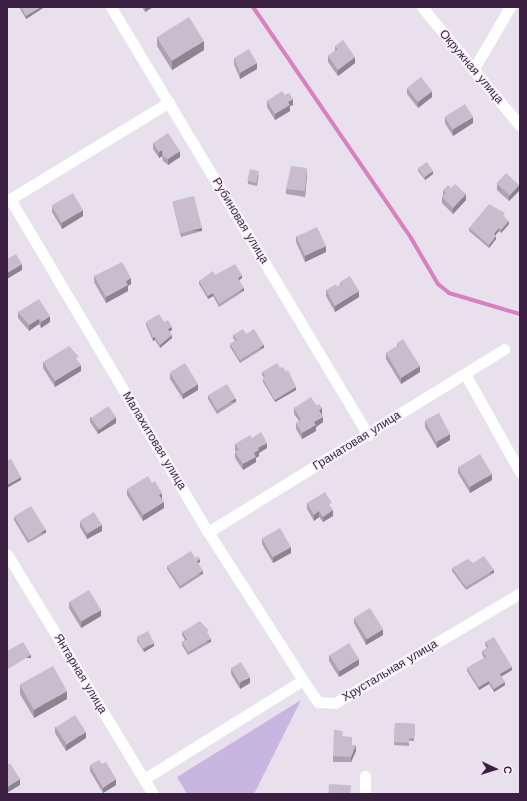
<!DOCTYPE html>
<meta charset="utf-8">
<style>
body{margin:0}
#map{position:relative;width:527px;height:801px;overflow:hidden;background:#e9e0ed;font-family:"Work Sans",sans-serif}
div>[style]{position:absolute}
.green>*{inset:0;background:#c8b6e1}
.stream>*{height:4px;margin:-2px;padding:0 2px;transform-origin:2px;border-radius:2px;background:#d981bf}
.street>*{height:11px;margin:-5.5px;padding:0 5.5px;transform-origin:5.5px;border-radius:5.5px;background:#fff}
.wall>*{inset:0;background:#ada2b1}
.shaded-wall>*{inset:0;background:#8d8490;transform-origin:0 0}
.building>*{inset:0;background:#c9bcce;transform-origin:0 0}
span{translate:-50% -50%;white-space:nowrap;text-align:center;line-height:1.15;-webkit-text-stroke:3px #f6f1f9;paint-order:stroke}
.street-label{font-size:12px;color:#3b1f40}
.frame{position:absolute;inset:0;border:8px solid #3b1f40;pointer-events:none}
.north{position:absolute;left:475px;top:749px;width:40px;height:40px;-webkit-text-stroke:3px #f6f1f9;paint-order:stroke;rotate:94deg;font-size:11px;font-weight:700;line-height:16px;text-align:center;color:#3b1f40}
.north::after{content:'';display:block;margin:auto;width:14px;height:18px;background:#3b1f40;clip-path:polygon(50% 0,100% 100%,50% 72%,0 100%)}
</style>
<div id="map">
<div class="green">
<div style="clip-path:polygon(301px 700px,254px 794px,187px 794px,177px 777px)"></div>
</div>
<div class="stream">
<div style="left:253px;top:7px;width:280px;rotate:55.6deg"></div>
<div style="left:411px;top:238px;width:53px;rotate:59.6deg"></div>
<div style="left:438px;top:284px;width:14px;rotate:39deg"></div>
<div style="left:449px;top:293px;width:74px;rotate:16.5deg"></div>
</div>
<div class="street">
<div style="left:111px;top:7px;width:499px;rotate:59deg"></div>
<div style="left:422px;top:7px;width:154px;rotate:50.5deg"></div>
<div style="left:473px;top:70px;width:73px;rotate:-59.6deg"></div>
<div style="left:10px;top:199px;width:387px;rotate:59.3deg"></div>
<div style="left:208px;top:532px;width:176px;rotate:57.3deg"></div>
<div style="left:7px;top:201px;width:190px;rotate:-31.4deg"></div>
<div style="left:465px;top:374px;width:112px;rotate:60.7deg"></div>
<div style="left:208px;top:532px;width:348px;rotate:-31.7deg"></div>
<div style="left:7px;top:554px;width:281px;rotate:58.7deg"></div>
<div style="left:144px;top:779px;width:187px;rotate:-31.9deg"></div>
<div style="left:303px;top:680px;width:27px;rotate:56deg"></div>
<div style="left:318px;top:702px;width:17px;rotate:3deg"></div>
<div style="left:335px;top:703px;width:215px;rotate:-30.7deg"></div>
<div style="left:365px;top:794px;width:18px;rotate:-90deg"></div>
</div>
<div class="wall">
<div style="clip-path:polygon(19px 7px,43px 7px,43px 8px,26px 19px)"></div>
<div style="clip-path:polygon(142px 7px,153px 7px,145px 12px)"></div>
<div style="clip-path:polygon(157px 37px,204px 50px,172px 70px,157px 46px)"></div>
<div style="clip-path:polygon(335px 46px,355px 63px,338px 76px,328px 62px,328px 56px,335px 51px)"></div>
<div style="clip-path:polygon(234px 58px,257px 69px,240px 79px,234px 64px)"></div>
<div style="clip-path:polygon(407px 88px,432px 97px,418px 108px,407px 94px)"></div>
<div style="clip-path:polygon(285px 95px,293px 105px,290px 106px,290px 111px,275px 120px,267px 107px,267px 101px)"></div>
<div style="clip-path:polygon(445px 117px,473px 123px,453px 136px,445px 123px)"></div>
<div style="clip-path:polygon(153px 143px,180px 157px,168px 165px,163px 161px,162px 156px,159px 158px,153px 149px)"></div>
<div style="clip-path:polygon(418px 168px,433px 174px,425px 180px,418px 171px)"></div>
<div style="clip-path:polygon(259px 174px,257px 186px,248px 184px,248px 181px)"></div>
<div style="clip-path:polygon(307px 174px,305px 197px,286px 194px,286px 189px)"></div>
<div style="clip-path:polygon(497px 184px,519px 191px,509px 201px,497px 190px)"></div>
<div style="clip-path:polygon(451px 188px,466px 200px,453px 214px,442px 203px,442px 197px,443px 196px,443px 190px)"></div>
<div style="clip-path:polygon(173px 201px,202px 231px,181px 237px,173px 204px)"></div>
<div style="clip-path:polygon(52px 206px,83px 216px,62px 229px,52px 212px)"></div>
<div style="clip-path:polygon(505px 216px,504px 217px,509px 224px,501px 233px,499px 231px,495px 235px,496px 239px,489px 248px,469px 231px,469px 228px)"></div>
<div style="clip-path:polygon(296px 236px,326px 252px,305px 262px,296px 242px)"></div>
<div style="clip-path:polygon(215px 275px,242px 278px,239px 280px,244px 291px,219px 307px,213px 296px,208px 299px,199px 284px,199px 281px)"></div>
<div style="clip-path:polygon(94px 276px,131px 284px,128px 286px,128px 291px,106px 303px,94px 282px)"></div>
<div style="clip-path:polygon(340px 282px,359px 297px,335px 312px,326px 296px,326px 290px,337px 287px,340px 285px)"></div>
<div style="clip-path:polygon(18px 312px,50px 322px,41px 328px,39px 324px,29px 331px,18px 318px)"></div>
<div style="clip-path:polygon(146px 322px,164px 322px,172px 330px,170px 331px,172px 338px,160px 348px,155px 340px,153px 341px,146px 325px)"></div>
<div style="clip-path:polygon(246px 334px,264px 348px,240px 363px,230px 347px,230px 344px,235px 341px,233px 338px,233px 335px)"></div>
<div style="clip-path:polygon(397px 343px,420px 372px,401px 384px,386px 359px,386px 353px,397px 347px)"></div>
<div style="clip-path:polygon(43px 362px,81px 371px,55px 387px,43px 368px)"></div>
<div style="clip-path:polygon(280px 368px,296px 390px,275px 402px,263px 382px,263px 379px,264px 378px,262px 375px,262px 372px)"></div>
<div style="clip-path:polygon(170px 373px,198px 390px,183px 399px,170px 379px)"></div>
<div style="clip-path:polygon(208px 396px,236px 402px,217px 414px,208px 399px)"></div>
<div style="clip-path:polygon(294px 408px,322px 414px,323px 422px,316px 427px,316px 431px,302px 439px,296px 429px,296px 423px,299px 421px,294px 414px)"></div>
<div style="clip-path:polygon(90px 417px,116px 423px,98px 434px,90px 422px)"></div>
<div style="clip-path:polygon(425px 421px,450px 440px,437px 448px,425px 427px)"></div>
<div style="clip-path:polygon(252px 438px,267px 448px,259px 453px,259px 456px,256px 458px,256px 462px,243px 470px,235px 458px,235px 452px,236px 452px,235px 450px,235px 444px)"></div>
<div style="clip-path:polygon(458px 467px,492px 480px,470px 493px,458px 473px)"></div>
<div style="clip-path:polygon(127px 489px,162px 499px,164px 508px,143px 521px,127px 495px)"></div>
<div style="clip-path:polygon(307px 503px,332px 508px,333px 516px,323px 522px,319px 517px,314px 521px,307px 509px)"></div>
<div style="clip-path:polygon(14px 517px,46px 533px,28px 543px,14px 520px)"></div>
<div style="clip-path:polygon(80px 521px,102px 531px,87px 539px,80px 527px)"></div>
<div style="clip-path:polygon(262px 539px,291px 553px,273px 563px,262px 544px)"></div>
<div style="clip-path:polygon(195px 558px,200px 562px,198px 563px,203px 574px,180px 589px,167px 569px,167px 566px)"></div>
<div style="clip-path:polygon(473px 563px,494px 573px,466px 590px,452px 571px,452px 568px)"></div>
<div style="clip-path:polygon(69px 602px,101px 616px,81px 628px,69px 608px)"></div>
<div style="clip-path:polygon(354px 618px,383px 635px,366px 645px,354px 623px)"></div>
<div style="clip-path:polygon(182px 632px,209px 634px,208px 634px,211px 642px,188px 655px,182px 645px,182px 642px,185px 640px,182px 635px)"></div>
<div style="clip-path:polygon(137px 638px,154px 646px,144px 652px,137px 641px)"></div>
<div style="clip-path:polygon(485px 642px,512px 670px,501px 677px,505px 685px,494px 692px,489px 684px,479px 690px,467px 671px,467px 668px,484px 658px,482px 654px,482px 651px,487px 648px,485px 645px)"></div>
<div style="clip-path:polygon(329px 655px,359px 665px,339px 677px,329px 661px)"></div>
<div style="clip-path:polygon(231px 668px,250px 683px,240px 689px,231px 674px)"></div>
<div style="clip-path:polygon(20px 685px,67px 699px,34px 718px,20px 694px)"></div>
<div style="clip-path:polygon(395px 723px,415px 724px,414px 741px,409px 741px,409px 746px,394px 745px)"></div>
<div style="clip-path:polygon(55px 727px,86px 738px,66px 751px,55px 733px)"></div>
<div style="clip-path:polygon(343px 736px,352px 745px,356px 751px,351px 762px,333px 762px,333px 756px)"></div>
<div style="clip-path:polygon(90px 765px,116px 785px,103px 793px,90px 771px)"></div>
</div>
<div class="shaded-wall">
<div style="clip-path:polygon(41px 7px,43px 7px,43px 8px,26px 19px,26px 16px)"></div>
<div style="clip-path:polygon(145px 7px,153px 7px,145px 12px)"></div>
<div style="clip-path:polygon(204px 41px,204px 50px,172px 70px,172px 61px)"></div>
<div style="clip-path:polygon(355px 57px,355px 63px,338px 76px,338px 70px)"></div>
<div style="clip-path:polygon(257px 63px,257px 69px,240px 79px,240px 73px)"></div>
<div style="clip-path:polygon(432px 91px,432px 97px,418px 108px,418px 102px)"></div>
<div style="clip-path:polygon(293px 99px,293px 105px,290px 106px,290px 111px,275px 120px,275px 114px,288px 102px)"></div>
<div style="clip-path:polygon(473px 117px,473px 123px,453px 136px,453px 130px)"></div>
<div style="clip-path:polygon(162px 150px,162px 156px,159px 158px,159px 152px)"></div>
<div style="clip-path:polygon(180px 151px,180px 157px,168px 165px,168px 159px)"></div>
<div style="clip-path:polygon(307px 168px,307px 174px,305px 197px,305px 191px)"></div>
<div style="clip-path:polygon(433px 171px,433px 174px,425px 180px,425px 177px)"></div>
<div style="clip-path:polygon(519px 185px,519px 191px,509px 201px,509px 195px)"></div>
<div style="clip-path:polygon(466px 194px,466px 200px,453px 214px,453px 208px)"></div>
<div style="clip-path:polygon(83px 210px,83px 216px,62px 229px,62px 223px)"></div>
<div style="clip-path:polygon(509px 221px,509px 224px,501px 233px,501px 230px)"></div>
<div style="left:202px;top:228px;width:3px;height:22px;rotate:90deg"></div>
<div style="clip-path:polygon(499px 228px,499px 231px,494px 237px,494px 234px)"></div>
<div style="clip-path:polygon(496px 236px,496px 239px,489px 248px,489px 245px)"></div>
<div style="clip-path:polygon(326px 246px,326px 252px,305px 262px,305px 256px)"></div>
<div style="clip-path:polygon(22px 264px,22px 270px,7px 279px,7px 273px)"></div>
<div style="clip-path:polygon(242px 275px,242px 278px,238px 281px,238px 278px)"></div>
<div style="clip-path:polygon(131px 278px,131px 284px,128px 286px,128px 291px,106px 303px,106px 297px,126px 281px)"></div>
<div style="left:244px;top:288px;width:3px;height:30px;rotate:90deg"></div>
<div style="clip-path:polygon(359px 291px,359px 297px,335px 312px,335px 306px)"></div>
<div style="clip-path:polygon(213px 293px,213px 296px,208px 299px,208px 296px)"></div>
<div style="clip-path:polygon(50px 316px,50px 322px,41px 328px,41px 322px)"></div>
<div style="clip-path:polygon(39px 319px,39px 324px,29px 331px,29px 325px)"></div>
<div style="clip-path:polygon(172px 327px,172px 330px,168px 332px,168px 329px)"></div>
<div style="clip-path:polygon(172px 335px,172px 338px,160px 348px,160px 345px)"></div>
<div style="clip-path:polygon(155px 337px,155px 340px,153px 341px,153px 338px)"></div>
<div style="left:264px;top:345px;width:3px;height:28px;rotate:90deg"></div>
<div style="clip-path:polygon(81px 365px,81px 371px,55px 387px,55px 381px)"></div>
<div style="clip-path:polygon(420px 366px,420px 372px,401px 384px,401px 378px)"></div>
<div style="clip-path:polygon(198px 384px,198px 390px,183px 399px,183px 394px)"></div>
<div style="clip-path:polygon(296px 387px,296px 390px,275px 402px,275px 400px)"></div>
<div style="left:236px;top:399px;width:3px;height:22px;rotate:90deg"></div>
<div style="clip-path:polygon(322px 408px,322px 414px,319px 415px,319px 410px)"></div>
<div style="clip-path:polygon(116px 417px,116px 423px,98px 434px,98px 428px)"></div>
<div style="clip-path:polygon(323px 417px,323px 422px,316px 427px,316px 431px,302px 439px,302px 433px,314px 422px)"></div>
<div style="clip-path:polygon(450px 434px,450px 440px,437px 448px,437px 442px)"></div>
<div style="clip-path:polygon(267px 443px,267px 448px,259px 453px,259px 456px,256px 458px,256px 462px,243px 470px,243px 464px,254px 453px,258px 448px)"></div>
<div style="clip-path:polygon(492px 474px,492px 480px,470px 493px,470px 487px)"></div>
<div style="clip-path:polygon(21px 477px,21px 480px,7px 488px,7px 485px)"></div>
<div style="clip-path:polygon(162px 493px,162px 499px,159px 501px,159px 495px)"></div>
<div style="clip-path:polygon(164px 502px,164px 508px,143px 521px,143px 515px)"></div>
<div style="clip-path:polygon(333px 510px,333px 516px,323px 522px,323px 517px)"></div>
<div style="clip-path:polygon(319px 511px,319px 517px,314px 521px,314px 515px)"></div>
<div style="clip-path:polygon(102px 525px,102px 531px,87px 539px,87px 533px)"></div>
<div style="left:46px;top:530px;width:3px;height:21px;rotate:90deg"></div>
<div style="clip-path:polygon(291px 547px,291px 553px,273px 563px,273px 557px)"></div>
<div style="clip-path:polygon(200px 559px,200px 562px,197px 564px,197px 561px)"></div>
<div style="left:494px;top:570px;width:3px;height:33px;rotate:90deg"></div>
<div style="left:203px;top:571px;width:3px;height:27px;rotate:90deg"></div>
<div style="clip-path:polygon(101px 610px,101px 616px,81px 628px,81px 622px)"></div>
<div style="clip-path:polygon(383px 629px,383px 635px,366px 645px,366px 639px)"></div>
<div style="left:211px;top:639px;width:3px;height:26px;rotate:90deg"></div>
<div style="clip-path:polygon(154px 643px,154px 646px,144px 652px,144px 649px)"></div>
<div style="left:31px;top:655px;width:3px;height:27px;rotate:90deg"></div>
<div style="clip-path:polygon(359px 659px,359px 665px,339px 677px,339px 671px)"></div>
<div style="clip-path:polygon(512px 667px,512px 670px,500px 677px,500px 674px)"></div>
<div style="clip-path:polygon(250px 677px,250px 683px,240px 689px,240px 683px)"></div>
<div style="clip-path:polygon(489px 681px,489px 684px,479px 690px,479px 687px)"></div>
<div style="clip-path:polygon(505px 682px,505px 685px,494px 692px,494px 689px)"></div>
<div style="clip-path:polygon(67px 691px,67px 699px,34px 718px,34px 710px)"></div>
<div style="clip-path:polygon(86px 732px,86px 738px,66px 751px,66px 745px)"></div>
<div style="clip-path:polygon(356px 745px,356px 751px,351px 762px,351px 757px)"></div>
<div style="clip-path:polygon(20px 779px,20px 785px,7px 793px,7px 787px)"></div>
<div style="clip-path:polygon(116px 779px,116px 785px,103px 793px,103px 788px)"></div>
</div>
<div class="building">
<div style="clip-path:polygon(21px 7px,41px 7px,26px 16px)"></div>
<div style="left:189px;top:17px;width:28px;height:38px;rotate:58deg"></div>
<div style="clip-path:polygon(343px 40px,355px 57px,338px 70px,328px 56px,338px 49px,335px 46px)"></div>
<div style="clip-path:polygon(249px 49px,257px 63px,240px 73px,234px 58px)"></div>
<div style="left:421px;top:77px;width:18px;height:18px;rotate:52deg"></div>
<div style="clip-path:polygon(282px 91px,285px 95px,289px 93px,293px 99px,288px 102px,290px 105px,275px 114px,267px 101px)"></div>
<div style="left:465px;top:104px;width:15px;height:24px;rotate:58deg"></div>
<div style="clip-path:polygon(168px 133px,180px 151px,168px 159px,163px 156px,162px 150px,159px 152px,153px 143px)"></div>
<div style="left:427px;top:162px;width:11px;height:11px;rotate:56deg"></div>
<div style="clip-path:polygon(291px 166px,307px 168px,305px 191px,286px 189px)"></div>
<div style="left:250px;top:169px;width:9px;height:12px;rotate:13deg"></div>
<div style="left:506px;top:173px;width:18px;height:14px;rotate:43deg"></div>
<div style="clip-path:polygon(455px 184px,466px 194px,453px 208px,442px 197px,446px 193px,443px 190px,448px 185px,451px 188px)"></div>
<div style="left:73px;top:193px;width:20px;height:25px;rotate:60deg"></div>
<div style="left:194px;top:196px;width:33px;height:22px;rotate:76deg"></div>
<div style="clip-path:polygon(489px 204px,505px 213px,503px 216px,509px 221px,501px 230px,499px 228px,494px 234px,496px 236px,489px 245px,469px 228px)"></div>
<div style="left:317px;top:227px;width:21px;height:23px;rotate:65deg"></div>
<div style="clip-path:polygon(16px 254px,22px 264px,7px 273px,7px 259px)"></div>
<div style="clip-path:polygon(122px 262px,131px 278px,126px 281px,128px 285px,106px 297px,94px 276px)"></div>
<div style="clip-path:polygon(235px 264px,242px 275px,238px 278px,244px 288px,219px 304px,213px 293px,208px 296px,199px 281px,213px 271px,215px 275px)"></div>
<div style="clip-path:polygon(350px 276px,359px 291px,335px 306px,326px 290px,336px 284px,337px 287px,342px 284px,340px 282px)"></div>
<div style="clip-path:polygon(39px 299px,50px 316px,41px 322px,39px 319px,29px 325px,18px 312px)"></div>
<div style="clip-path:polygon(159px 314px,164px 322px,168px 320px,172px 327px,168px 329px,172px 335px,160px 345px,155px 337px,153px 338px,146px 322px)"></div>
<div style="clip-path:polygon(243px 329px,246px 334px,254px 329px,264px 345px,240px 360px,230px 344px,237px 340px,233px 335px)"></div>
<div style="clip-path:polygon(403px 339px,420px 366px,401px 378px,386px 353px,398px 345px,397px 343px)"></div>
<div style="clip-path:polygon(69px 346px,79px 357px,76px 358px,81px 365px,55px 381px,43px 362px)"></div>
<div style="left:185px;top:363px;width:25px;height:18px;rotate:58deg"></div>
<div style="clip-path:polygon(277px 363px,280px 368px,283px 367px,286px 372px,288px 370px,296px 387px,275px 400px,263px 379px,265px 377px,262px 372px)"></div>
<div style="left:227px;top:384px;width:17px;height:22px;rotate:59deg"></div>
<div style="clip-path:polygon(311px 397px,316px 405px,319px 404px,322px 408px,319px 410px,323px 417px,314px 422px,316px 425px,302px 433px,296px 423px,301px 420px,294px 408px)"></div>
<div style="left:108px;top:406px;width:14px;height:21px;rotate:54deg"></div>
<div style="left:439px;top:413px;width:24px;height:16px;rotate:62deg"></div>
<div style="clip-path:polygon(261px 432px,267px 443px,258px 448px,259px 450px,254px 453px,256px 457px,243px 464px,235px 452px,239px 450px,235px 444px,250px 435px,252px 438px)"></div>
<div style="left:480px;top:454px;width:23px;height:26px;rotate:59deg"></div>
<div style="clip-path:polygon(11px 459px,21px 477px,7px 485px,7px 461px)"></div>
<div style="clip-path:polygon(148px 476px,152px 483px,155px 481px,162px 493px,159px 495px,164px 502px,143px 515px,127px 489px)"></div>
<div style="clip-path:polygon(325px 492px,332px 503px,329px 504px,333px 510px,323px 517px,319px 511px,314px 515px,307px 503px)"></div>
<div style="left:31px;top:506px;width:28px;height:20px;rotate:58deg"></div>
<div style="left:94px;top:512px;width:15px;height:17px;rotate:58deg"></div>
<div style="left:280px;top:528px;width:22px;height:21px;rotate:60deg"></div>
<div style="clip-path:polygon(191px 551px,195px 558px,198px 556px,200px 559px,197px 561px,203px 571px,180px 586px,167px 566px)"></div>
<div style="clip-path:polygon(484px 556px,494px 570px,466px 587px,452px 568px,468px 559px,473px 563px)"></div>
<div style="left:89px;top:590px;width:23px;height:23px;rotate:59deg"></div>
<div style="left:370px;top:608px;width:25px;height:19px;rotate:58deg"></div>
<div style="clip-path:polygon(200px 621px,209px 631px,207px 632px,211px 639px,188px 652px,182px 642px,187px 639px,182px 632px)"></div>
<div style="left:148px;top:631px;width:13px;height:13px;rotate:63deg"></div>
<div style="clip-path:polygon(494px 637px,512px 667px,500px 674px,505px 682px,494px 689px,489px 681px,479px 687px,467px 668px,486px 657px,482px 651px,489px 647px,485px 642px)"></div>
<div style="clip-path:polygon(23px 642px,31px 655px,8px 669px,7px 668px,7px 651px)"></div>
<div style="left:349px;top:643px;width:19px;height:23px;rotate:58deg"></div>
<div style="left:241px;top:662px;width:17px;height:12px;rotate:59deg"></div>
<div style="left:53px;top:666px;width:29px;height:38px;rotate:61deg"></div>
<div style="left:75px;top:715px;width:20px;height:23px;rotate:57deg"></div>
<div style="clip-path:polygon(395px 723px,415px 724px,414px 738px,409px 738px,409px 743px,394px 742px)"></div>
<div style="clip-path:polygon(334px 730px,343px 731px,342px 736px,352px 737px,352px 745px,356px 745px,351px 757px,333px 756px)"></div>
<div style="clip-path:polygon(99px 760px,102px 764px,106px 762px,116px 779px,103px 788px,90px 765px)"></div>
<div style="clip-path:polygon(10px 763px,20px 779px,7px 787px,7px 765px)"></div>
<div style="left:329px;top:784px;width:22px;height:10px;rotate:3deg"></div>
</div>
<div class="street-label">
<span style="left:471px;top:67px;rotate:50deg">Окружная улица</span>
<span style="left:240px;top:221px;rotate:59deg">Рубиновая улица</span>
<span style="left:154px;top:441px;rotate:59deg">Малахитовая улица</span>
<span style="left:357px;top:441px;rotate:-32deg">Гранатовая улица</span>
<span style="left:390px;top:671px;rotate:-31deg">Хрустальная улица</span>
<span style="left:80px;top:674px;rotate:59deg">Янтарная улица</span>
</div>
<div class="frame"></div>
<div class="north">С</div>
</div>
